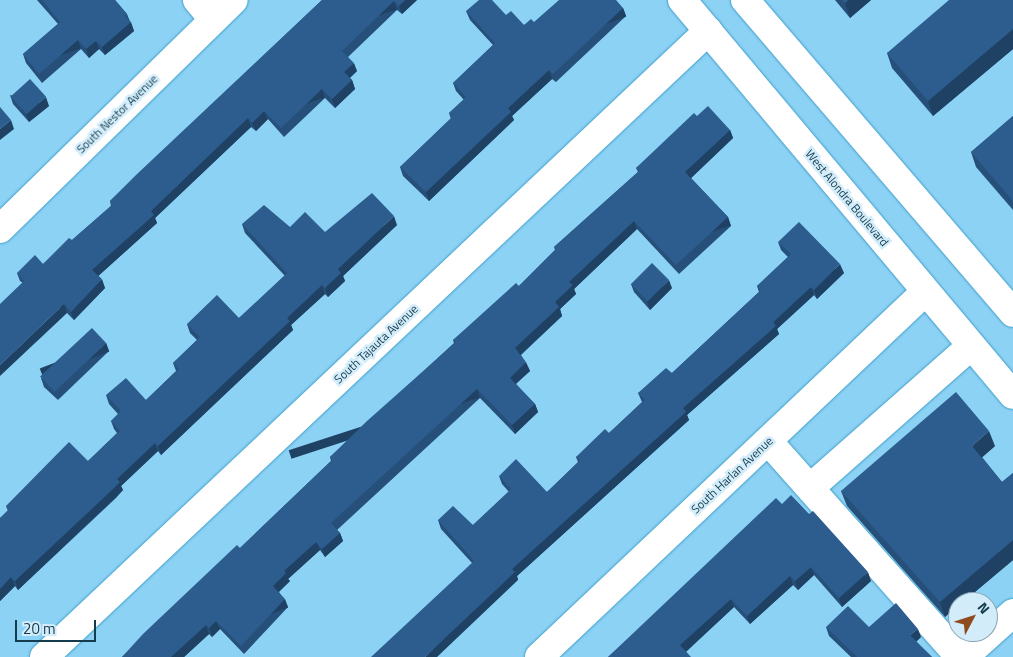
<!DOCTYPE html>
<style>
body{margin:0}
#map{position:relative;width:1013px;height:657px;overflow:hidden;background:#8cd2f5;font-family:"Titillium Web",sans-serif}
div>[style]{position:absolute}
.roads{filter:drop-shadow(0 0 1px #409ec8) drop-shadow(0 0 1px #409ec8)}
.minor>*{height:28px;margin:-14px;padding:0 14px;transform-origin:14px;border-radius:14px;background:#fff}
.major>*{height:28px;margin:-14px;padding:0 14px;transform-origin:14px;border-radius:14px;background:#fff}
.wall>*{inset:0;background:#26507a}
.shaded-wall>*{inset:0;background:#1f4163;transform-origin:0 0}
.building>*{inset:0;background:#2c5d8e;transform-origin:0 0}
span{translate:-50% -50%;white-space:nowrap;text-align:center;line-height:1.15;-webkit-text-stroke:5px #d3ecfa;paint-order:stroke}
.street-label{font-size:12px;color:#143c4d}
.north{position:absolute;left:948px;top:592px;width:50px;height:50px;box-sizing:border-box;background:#d3ecfa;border:1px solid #87a6b5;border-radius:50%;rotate:50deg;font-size:14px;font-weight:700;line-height:20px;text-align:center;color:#143c4d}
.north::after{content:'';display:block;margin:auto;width:18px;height:22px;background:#8f4b1f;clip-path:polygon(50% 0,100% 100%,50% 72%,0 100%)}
.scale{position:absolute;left:15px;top:620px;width:81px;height:22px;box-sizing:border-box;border:2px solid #143c4d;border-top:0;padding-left:6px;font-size:15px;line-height:18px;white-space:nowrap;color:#143c4d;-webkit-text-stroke:4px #d3ecfa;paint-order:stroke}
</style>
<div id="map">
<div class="roads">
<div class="minor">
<div style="left:197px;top:0;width:25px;rotate:50deg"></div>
<div style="left:0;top:229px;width:327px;rotate:-44.4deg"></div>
<div style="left:768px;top:441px;width:289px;rotate:48.4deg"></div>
<div style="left:810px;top:488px;width:215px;rotate:-41.4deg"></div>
<div style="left:44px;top:657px;width:913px;rotate:-43.31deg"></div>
<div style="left:539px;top:657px;width:531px;rotate:-43.4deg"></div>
<div style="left:964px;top:657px;width:66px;rotate:-41.9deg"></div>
</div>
<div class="major">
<div style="left:682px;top:0;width:515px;rotate:50.04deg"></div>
<div style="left:745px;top:0;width:412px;rotate:49.4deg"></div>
</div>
</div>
<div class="wall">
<div style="clip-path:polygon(37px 0,115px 0,127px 14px,134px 31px,105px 55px,99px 49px,89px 58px,81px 49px,42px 83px,26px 63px,23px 54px,58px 24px)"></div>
<div style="clip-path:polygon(322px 0,417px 0,402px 14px,397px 10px,348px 57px,357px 71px,350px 78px,352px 80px,355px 89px,335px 108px,325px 98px,284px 137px,268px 119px,256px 131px,251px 127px,155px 218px,157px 223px,98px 276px,105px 288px,74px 320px,67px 313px,20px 281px,17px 273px,43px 264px,72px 240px,111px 206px,110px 201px)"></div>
<div style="clip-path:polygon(835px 0,871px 0,850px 18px)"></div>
<div style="clip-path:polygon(1013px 0,1013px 49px,933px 116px,892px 68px,887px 53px)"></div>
<div style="clip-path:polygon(623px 8px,626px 16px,556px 82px,552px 79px,512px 116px,514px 120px,429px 201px,403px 176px,400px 167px,451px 119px,449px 113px,464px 100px,456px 91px,453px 83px,493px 45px,470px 20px,466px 11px,506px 15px,524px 25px,534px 22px)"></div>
<div style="clip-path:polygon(10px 95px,49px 106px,29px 122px,13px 104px)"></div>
<div style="clip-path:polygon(697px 116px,730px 130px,733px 138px,691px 178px,728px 217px,731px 226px,679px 274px,637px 229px,574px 289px,576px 294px,560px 309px,562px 316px,521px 355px,530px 371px,516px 384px,535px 404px,538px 412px,515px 434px,480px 398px,337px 530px,340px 533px,343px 541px,325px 557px,320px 550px,288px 579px,290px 581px,279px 592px,288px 607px,244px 654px,220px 629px,212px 637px,209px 634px,184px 657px,122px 657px,240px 548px,331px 461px,330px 457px,454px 343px,453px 340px,519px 286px,555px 250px,554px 247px,638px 172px,636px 168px)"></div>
<div style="clip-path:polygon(1013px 116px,1013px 210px,976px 167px,971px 152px)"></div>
<div style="clip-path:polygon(242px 224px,290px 227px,325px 232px,397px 225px,343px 276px,345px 281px,328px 297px,325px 294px,291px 325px,293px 330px,222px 397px,161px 455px,158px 451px,121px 486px,123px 490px,116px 498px,18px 590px,15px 586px,0 601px,0 518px,8px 511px,6px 506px,88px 461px,117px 433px,114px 429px,111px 421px,118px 414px,109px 404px,106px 395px,146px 400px,176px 371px,173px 363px,197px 340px,190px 333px,187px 324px,239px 318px,285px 276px,245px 233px)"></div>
<div style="clip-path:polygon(778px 242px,844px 273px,817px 299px,814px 295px,777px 329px,779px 334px,687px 415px,689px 420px,517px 576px,518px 580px,472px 563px,441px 529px,438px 520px,473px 525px,509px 492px,502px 484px,499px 476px,547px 492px,578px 462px,576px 457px,609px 433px,642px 402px,638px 393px,672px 373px,759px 292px,757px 286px,788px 257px,781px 250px)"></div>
<div style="clip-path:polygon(631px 284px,672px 288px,650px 310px,634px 292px)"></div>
<div style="clip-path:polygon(106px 343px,109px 351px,58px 400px,44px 387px,41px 378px)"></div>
<div style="clip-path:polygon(995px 446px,982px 457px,1002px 482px,1013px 473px,1013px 560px,963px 602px,958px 602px,945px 617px,847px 506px,841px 491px)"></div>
<div style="clip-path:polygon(782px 504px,871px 581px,842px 607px,814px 575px,798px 590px,793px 585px,750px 624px,734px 607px,686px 652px,608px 657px)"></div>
<div style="clip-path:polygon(826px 627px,869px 627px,921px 637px,916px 642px,932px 657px,851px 657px,829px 636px)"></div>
</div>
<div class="shaded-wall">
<div style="clip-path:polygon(405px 0,417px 0,402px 14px,399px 6px)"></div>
<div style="clip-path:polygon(848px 0,871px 0,850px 18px,845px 3px)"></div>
<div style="left:394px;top:1px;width:9px;height:72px;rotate:72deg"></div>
<div style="left:623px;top:8px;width:9px;height:96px;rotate:69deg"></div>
<div style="clip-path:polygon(131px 22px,134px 31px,105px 55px,102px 47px)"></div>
<div style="clip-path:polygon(1013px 29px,1013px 49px,933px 116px,928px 101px)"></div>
<div style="left:78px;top:40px;width:9px;height:52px;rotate:72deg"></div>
<div style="clip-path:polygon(96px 41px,99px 49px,89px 58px,86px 49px)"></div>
<div style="clip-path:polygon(354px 63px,357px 71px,347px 80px,344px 72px)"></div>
<div style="clip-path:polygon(549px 70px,552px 79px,512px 116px,514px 120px,429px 201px,426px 192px,508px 108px)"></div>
<div style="clip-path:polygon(352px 80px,355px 89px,335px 108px,332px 99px)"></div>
<div style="left:322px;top:89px;width:9px;height:57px;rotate:72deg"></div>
<div style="clip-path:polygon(46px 97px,49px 106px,29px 122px,26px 114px)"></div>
<div style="clip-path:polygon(264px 111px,268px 119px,256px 131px,252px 123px)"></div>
<div style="clip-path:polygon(248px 118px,251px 127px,155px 218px,157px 223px,95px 279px,92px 270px,151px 211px)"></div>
<div style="clip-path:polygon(11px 120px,14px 129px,0 140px,0 129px)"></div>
<div style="clip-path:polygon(730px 130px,733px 138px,688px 181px,685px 172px)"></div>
<div style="clip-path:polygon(394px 216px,397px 225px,343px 276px,345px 281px,328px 297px,325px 288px,338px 269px)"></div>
<div style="left:728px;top:217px;width:9px;height:71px;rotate:72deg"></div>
<div style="clip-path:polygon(634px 221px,637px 229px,574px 289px,576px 294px,560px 309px,562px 316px,518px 357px,515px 348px,555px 302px,569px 282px)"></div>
<div style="clip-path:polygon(840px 264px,844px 273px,817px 299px,814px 290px)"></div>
<div style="clip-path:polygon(102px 279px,105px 288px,74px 320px,71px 312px)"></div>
<div style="clip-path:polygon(669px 280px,672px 288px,650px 310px,647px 301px)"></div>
<div style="clip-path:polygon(322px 285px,325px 294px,291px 325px,293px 330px,161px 455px,158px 446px,287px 318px)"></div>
<div style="clip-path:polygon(811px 287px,814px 295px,777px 329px,779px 334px,687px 415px,689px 420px,517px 576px,518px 580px,437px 657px,425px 657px,512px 569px)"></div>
<div style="clip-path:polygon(64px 304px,67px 313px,0 376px,0 365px)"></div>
<div style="left:106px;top:343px;width:9px;height:71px;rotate:69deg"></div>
<div style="clip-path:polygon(526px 362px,530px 371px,513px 386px,510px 378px)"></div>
<div style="left:477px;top:389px;width:9px;height:198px;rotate:72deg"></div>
<div style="clip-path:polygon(535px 404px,538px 412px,515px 434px,512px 425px)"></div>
<div style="clip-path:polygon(989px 431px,995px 446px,978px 461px,972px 446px)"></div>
<div style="clip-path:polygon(155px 443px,158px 451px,121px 486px,123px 490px,18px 590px,15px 581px,117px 479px)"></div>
<div style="clip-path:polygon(340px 533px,343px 541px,325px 557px,322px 549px)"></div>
<div style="clip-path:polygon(1013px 540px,1013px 560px,963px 602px,958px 602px,958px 606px,945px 617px,940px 602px)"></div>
<div style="clip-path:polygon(316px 542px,320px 550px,288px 579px,290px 581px,276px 594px,273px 586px,284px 571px)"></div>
<div style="clip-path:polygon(811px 567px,814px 575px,798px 590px,795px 581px)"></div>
<div style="clip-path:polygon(868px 572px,871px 581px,842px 607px,839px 598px)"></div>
<div style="clip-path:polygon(790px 576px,793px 585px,750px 624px,747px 616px)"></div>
<div style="clip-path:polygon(11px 577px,15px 586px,0 601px,0 589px)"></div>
<div style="left:285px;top:599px;width:9px;height:64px;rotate:69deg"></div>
<div style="clip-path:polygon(731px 599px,734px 607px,683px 654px,680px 645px)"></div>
<div style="clip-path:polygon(216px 621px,220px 629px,212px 637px,209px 628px)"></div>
<div style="clip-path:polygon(206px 625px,209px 634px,184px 657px,171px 657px)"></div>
<div style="clip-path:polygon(918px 629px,921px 637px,913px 644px,910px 635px)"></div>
</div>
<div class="building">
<div style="clip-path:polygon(42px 0,115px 0,127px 14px,125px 16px,131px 22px,102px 47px,96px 41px,86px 49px,78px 40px,39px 74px,23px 54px,60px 22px)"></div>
<div style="clip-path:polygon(322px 0,405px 0,399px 6px,394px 1px,342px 51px,354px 63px,344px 72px,352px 80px,332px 99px,322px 89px,281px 128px,264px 111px,252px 123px,248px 118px,151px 211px,154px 215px,92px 270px,102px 279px,71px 312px,64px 304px,0 365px,0 304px,24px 281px,17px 273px,35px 255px,43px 264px,69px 238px,72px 240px,112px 205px,110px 201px,136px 175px)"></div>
<div style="clip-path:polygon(479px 0,492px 0,506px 15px,511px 11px,524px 25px,531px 19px,534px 22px,559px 0,616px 0,623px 8px,553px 74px,549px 70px,508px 108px,511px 112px,426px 192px,400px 167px,452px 117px,449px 113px,466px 97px,453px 83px,495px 43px,466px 11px)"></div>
<div style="clip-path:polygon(842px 0,848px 0,845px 3px)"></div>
<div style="clip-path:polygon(949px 0,1013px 0,1013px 29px,928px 101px,887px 53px)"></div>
<div style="left:30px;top:79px;width:24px;height:26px;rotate:48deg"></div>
<div style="clip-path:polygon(708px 106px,730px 130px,685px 172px,728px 217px,676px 265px,634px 221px,569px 282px,573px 285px,555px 302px,559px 307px,515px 348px,526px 362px,510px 378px,535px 404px,512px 425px,477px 389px,331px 523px,340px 533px,322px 549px,316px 542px,284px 571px,286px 573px,273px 586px,285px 599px,241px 646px,216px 621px,209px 628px,206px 625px,171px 657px,122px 657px,143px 634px,237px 545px,240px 548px,332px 460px,330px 457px,367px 421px,456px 342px,453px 340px,516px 283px,519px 286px,556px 249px,554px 247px,639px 171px,636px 168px,694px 113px,697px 116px)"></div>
<div style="clip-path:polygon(0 107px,11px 120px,0 129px)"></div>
<div style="clip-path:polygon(1013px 116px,1013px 201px,971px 152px)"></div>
<div style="clip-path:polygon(372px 193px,394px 216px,338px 269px,341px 273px,325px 288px,322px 285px,287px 318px,290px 321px,158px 446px,155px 443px,117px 479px,120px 482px,113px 489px,15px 581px,11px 577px,0 589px,0 518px,9px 509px,6px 506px,69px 442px,88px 461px,120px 431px,111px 421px,121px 411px,106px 395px,126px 378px,146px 400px,179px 369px,173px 363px,200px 337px,187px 324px,217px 295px,239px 318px,287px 273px,242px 224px,264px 205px,290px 227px,305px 212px,325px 232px)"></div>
<div style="clip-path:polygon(799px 222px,840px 264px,814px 290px,811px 287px,773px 322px,776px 326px,683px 408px,686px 412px,512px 569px,515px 572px,425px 657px,371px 657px,474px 561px,438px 520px,453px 506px,473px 525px,511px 489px,499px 476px,516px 459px,547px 492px,580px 461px,576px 457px,605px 429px,609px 433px,645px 400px,638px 393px,666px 368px,672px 373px,761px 290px,757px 286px,791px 254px,778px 242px)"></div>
<div style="left:652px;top:263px;width:24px;height:30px;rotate:45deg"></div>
<div style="left:92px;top:328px;width:21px;height:71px;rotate:47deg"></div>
<div style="clip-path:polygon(956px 392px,989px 431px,972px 446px,1002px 482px,1013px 473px,1013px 540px,940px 602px,841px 491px)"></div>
<div style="clip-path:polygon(791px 495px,809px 514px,813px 511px,868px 572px,839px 598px,811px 567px,795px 581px,790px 576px,747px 616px,731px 599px,680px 645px,691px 657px,608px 657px,776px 498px,782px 504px)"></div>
<div style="clip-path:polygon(896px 603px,918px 629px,910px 635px,932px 657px,857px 657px,826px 627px,848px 606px,869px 627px)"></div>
</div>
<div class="street-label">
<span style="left:117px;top:114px;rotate:-44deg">South Nestor Avenue</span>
<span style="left:847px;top:198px;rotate:50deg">West Alondra Boulevard</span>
<span style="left:376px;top:344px;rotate:-43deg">South Tajauta Avenue</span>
<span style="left:732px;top:475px;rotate:-43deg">South Harlan Avenue</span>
</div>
<div class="north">N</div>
<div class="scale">20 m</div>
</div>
